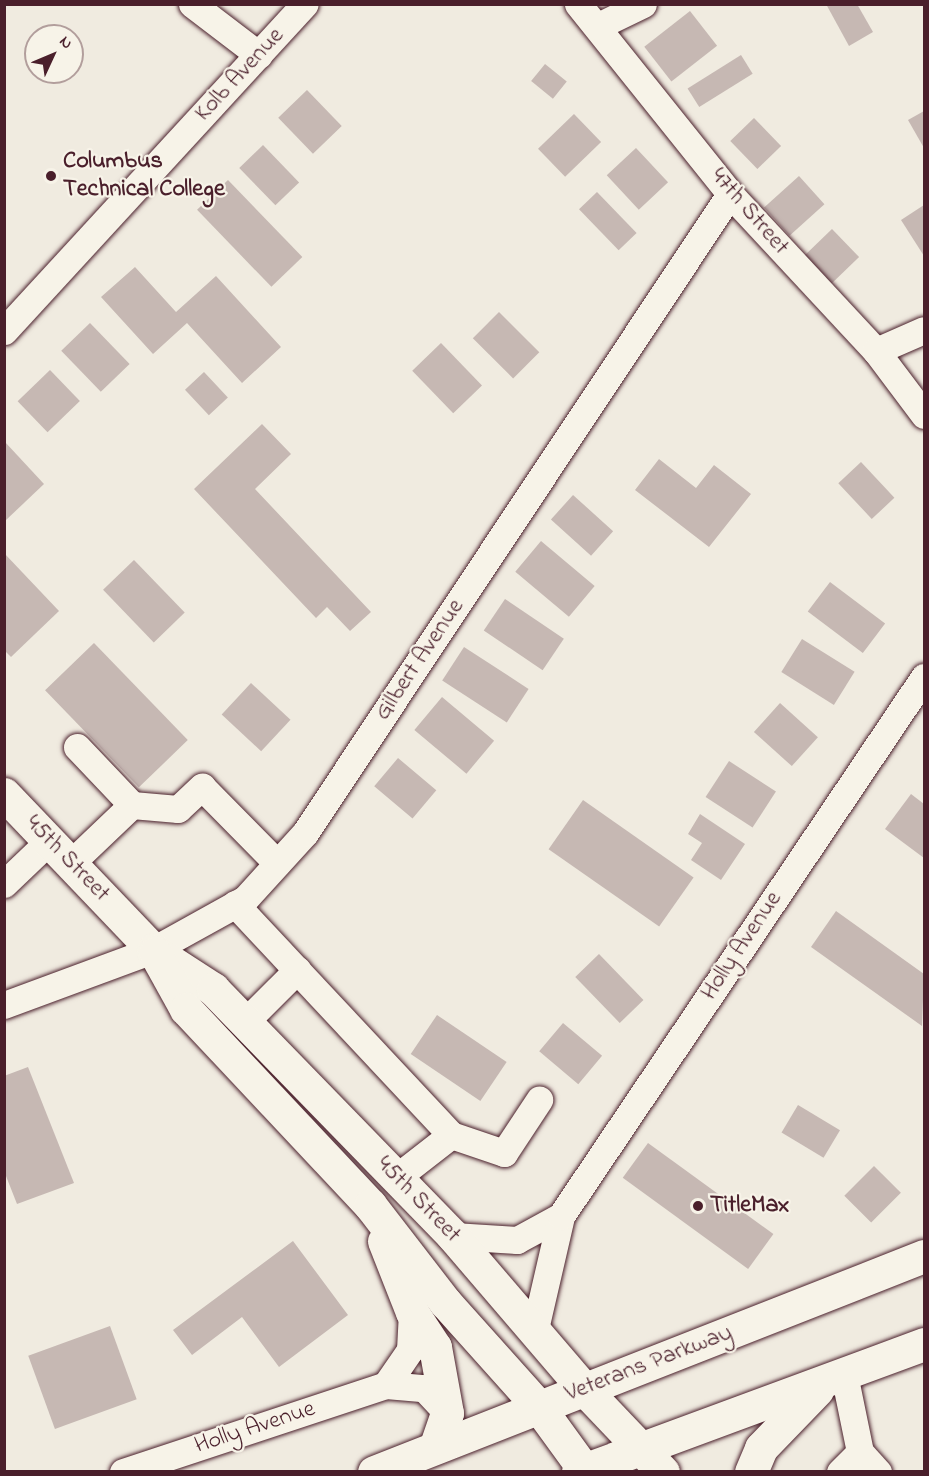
<!DOCTYPE html>
<style>
body{margin:0}
#map{position:relative;width:929px;height:1476px;overflow:hidden;background:#f0ebe0;font-family:"Indie Flower",sans-serif}
div>[style]{position:absolute}
.building>*{inset:0;background:#c6b8b3;transform-origin:0 0}
.roads{filter:drop-shadow(0 0 2px #4a1f2b) drop-shadow(0 0 2px #4a1f2b)}
.minor>*{height:27px;margin:-13.5px;padding:0 13.5px;transform-origin:13.5px;border-radius:13.5px;background:#f7f3e8}
.major>*{height:33px;margin:-16.5px;padding:0 16.5px;transform-origin:16.5px;border-radius:16.5px;background:#f7f3e8}
.dots>*{width:16px;height:16px;translate:-50% -50%;box-sizing:border-box;border:3px solid #f7f3e8;border-radius:50%}
span{translate:-50% -50%;white-space:nowrap;text-align:center;line-height:1.15;-webkit-text-stroke:4.5px #f7f3e8;paint-order:stroke}
.street-label{font-size:24px;color:#4a1f2b}
.poi-label{font-size:24px;color:#4a1f2b;font-weight:700}
.left{translate:0 -50%;text-align:left}
.frame{position:absolute;inset:0;border:6px solid #4a1f2b;pointer-events:none}
.north{position:absolute;left:24px;top:24px;width:60px;height:60px;box-sizing:border-box;background:#f7f3e8;border:2px solid #b29e9c;border-radius:50%;rotate:46deg;font-size:16px;font-weight:700;line-height:24px;text-align:center;color:#4a1f2b}
.north::after{content:'';display:block;margin:auto;width:21px;height:27px;background:#4a1f2b;clip-path:polygon(50% 0,100% 100%,50% 72%,0 100%)}
</style>
<div id="map">
<div class="building">
<div style="clip-path:polygon(826px 4px,857px 4px,873px 32px,849px 46px)"></div>
<div style="left:690px;top:11px;width:44px;height:58px;rotate:52deg"></div>
<div style="left:741px;top:55px;width:22px;height:63px;rotate:58deg"></div>
<div style="left:545px;top:64px;width:28px;height:22px;rotate:39deg"></div>
<div style="left:307px;top:90px;width:50px;height:40px;rotate:46deg"></div>
<div style="clip-path:polygon(924px 111px,924px 148px,908px 120px)"></div>
<div style="left:574px;top:114px;width:39px;height:50px;rotate:46deg"></div>
<div style="left:754px;top:118px;width:39px;height:33px;rotate:46deg"></div>
<div style="left:263px;top:145px;width:52px;height:33px;rotate:46deg"></div>
<div style="left:636px;top:148px;width:47px;height:40px;rotate:47deg"></div>
<div style="left:799px;top:176px;width:38px;height:47px;rotate:48deg"></div>
<div style="left:228px;top:180px;width:107px;height:43px;rotate:46deg"></div>
<div style="left:597px;top:192px;width:57px;height:25px;rotate:46deg"></div>
<div style="clip-path:polygon(924px 205px,924px 256px,901px 220px)"></div>
<div style="left:832px;top:229px;width:39px;height:40px;rotate:46deg"></div>
<div style="clip-path:polygon(135px 267px,176px 312px,216px 276px,281px 347px,242px 383px,187px 323px,153px 354px,101px 297px)"></div>
<div style="left:499px;top:312px;width:57px;height:37px;rotate:45deg"></div>
<div style="left:90px;top:323px;width:57px;height:40px;rotate:46deg"></div>
<div style="left:441px;top:343px;width:59px;height:40px;rotate:46deg"></div>
<div style="left:50px;top:370px;width:43px;height:45px;rotate:46deg"></div>
<div style="left:204px;top:372px;width:35px;height:26px;rotate:47deg"></div>
<div style="clip-path:polygon(262px 424px,291px 454px,255px 489px,371px 612px,350px 631px,327px 607px,316px 618px,194px 489px)"></div>
<div style="clip-path:polygon(5px 442px,44px 484px,5px 521px)"></div>
<div style="clip-path:polygon(659px 459px,696px 488px,714px 465px,751px 494px,709px 547px,635px 490px)"></div>
<div style="left:861px;top:462px;width:49px;height:31px;rotate:47deg"></div>
<div style="left:573px;top:495px;width:54px;height:33px;rotate:42deg"></div>
<div style="left:541px;top:541px;width:70px;height:40px;rotate:40deg"></div>
<div style="clip-path:polygon(4px 553px,59px 611px,11px 657px,4px 650px)"></div>
<div style="left:134px;top:560px;width:73px;height:43px;rotate:46deg"></div>
<div style="left:830px;top:582px;width:69px;height:37px;rotate:37deg"></div>
<div style="left:505px;top:599px;width:71px;height:38px;rotate:34deg"></div>
<div style="left:802px;top:639px;width:62px;height:39px;rotate:32deg"></div>
<div style="left:94px;top:643px;width:135px;height:68px;rotate:46deg"></div>
<div style="left:464px;top:647px;width:77px;height:40px;rotate:33deg"></div>
<div style="left:251px;top:683px;width:54px;height:43px;rotate:43deg"></div>
<div style="left:442px;top:697px;width:68px;height:43px;rotate:40deg"></div>
<div style="left:780px;top:703px;width:51px;height:39px;rotate:42deg"></div>
<div style="left:398px;top:758px;width:50px;height:37px;rotate:40deg"></div>
<div style="left:729px;top:761px;width:56px;height:43px;rotate:33deg"></div>
<div style="clip-path:polygon(911px 794px,924px 804px,924px 858px,885px 829px)"></div>
<div style="left:583px;top:800px;width:135px;height:60px;rotate:35deg"></div>
<div style="clip-path:polygon(700px 814px,745px 844px,721px 880px,691px 860px,702px 843px,688px 834px)"></div>
<div style="clip-path:polygon(836px 911px,924px 974px,922px 1026px,811px 947px)"></div>
<div style="left:599px;top:954px;width:64px;height:33px;rotate:46deg"></div>
<div style="left:437px;top:1015px;width:84px;height:47px;rotate:34deg"></div>
<div style="left:563px;top:1023px;width:51px;height:37px;rotate:40deg"></div>
<div style="clip-path:polygon(28px 1067px,74px 1183px,17px 1204px,4px 1171px,4px 1076px)"></div>
<div style="left:798px;top:1105px;width:49px;height:32px;rotate:31deg"></div>
<div style="left:648px;top:1143px;width:155px;height:43px;rotate:36deg"></div>
<div style="left:874px;top:1166px;width:38px;height:42px;rotate:45deg"></div>
<div style="clip-path:polygon(293px 1241px,348px 1315px,279px 1367px,242px 1317px,192px 1355px,173px 1330px)"></div>
<div style="left:110px;top:1326px;width:78px;height:87px;rotate:70deg"></div>
</div>
<div class="roads">
<div class="minor">
<div style="left:192px;top:4px;width:84px;rotate:37.3deg"></div>
<div style="left:578px;top:4px;width:243px;rotate:51.3deg"></div>
<div style="left:730px;top:194px;width:214px;rotate:47.1deg"></div>
<div style="left:876px;top:351px;width:80px;rotate:53.1deg"></div>
<div style="left:598px;top:26px;width:50px;rotate:-26.1deg"></div>
<div style="left:4px;top:331px;width:444px;rotate:-47.4deg"></div>
<div style="left:876px;top:351px;width:52px;rotate:-23.6deg"></div>
<div style="left:77px;top:747px;width:80px;rotate:46.5deg"></div>
<div style="left:71px;top:863px;width:84px;rotate:-43.6deg"></div>
<div style="left:132px;top:805px;width:46px;rotate:5deg"></div>
<div style="left:178px;top:809px;width:33px;rotate:-43deg"></div>
<div style="left:202px;top:787px;width:107px;rotate:45.4deg"></div>
<div style="left:4px;top:884px;width:62px;rotate:-43.7deg"></div>
<div style="left:235px;top:904px;width:316px;rotate:46.9deg"></div>
<div style="left:451px;top:1135px;width:68px;rotate:142.1deg"></div>
<div style="left:4px;top:1005px;width:159px;rotate:-20.3deg"></div>
<div style="left:153px;top:950px;width:105px;rotate:-29deg"></div>
<div style="left:245px;top:899px;width:89px;rotate:-47.7deg"></div>
<div style="left:305px;top:833px;width:767px;rotate:-56.37deg"></div>
<div style="left:245px;top:1022px;width:74px;rotate:-45deg"></div>
<div style="left:451px;top:1135px;width:56px;rotate:18.8deg"></div>
<div style="left:504px;top:1153px;width:64px;rotate:-56.6deg"></div>
<div style="left:453px;top:1236px;width:64px;rotate:3.6deg"></div>
<div style="left:517px;top:1240px;width:50px;rotate:-28.6deg"></div>
<div style="left:535px;top:1329px;width:116px;rotate:-77deg"></div>
<div style="left:561px;top:1216px;width:650px;rotate:-56.04deg"></div>
<div style="left:844px;top:1374px;width:80px;rotate:78.4deg"></div>
<div style="left:386px;top:1385px;width:42px;rotate:-55.6deg"></div>
<div style="left:410px;top:1350px;width:38px;rotate:-87deg"></div>
<div style="left:123px;top:1472px;width:277px;rotate:-18.3deg"></div>
<div style="left:386px;top:1385px;width:38px;rotate:5deg"></div>
<div style="left:424px;top:1388px;width:34px;rotate:47deg"></div>
<div style="left:840px;top:1472px;width:28px;rotate:-45deg"></div>
<div style="left:860px;top:1452px;width:27px;rotate:48deg"></div>
</div>
<div class="major">
<div style="left:4px;top:794px;width:216px;rotate:46.3deg"></div>
<div style="left:153px;top:950px;width:72px;rotate:33deg"></div>
<div style="left:213px;top:989px;width:344px;rotate:45.8deg"></div>
<div style="left:453px;top:1236px;width:203px;rotate:49.4deg"></div>
<div style="left:585px;top:1390px;width:113px;rotate:46.4deg"></div>
<div style="left:155px;top:953px;width:64px;rotate:61deg"></div>
<div style="left:186px;top:1009px;width:269px;rotate:46.8deg"></div>
<div style="left:370px;top:1205px;width:123px;rotate:52.3deg"></div>
<div style="left:445px;top:1302px;width:140px;rotate:48.2deg"></div>
<div style="left:538px;top:1406px;width:82px;rotate:54deg"></div>
<div style="left:384px;top:1241px;width:76px;rotate:68.5deg"></div>
<div style="left:412px;top:1312px;width:42px;rotate:56.7deg"></div>
<div style="left:435px;top:1347px;width:67px;rotate:79.7deg"></div>
<div style="left:447px;top:1413px;width:36px;rotate:109deg"></div>
<div style="left:374px;top:1472px;width:591px;rotate:-21.44deg"></div>
<div style="left:578px;top:1472px;width:369px;rotate:-20.3deg"></div>
<div style="left:751px;top:1472px;width:26px;rotate:-67deg"></div>
<div style="left:761px;top:1448px;width:81px;rotate:-46deg"></div>
</div>
</div>
<div class="dots">
<div style="left:51px;top:176px;background:#4a1f2b"></div>
<div style="left:698px;top:1206px;background:#4a1f2b"></div>
</div>
<div class="street-label">
<span style="left:240px;top:75px;rotate:-47deg">Kolb Avenue</span>
<span style="left:749px;top:212px;rotate:49deg">47th Street</span>
<span style="left:420px;top:660px;rotate:-56deg">Gilbert Avenue</span>
<span style="left:67px;top:859px;rotate:46deg">45th Street</span>
<span style="left:742px;top:946px;rotate:-56deg">Holly Avenue</span>
<span style="left:418px;top:1200px;rotate:46deg">45th Street</span>
<span style="left:649px;top:1364px;rotate:-21deg">Veterans Parkway</span>
<span style="left:255px;top:1428px;rotate:-18deg">Holly Avenue</span>
</div>
<div class="poi-label">
<span class="left" style="left:63px;top:176px">Columbus<br>Technical College</span>
<span class="left" style="left:710px;top:1206px">TitleMax</span>
</div>
<div class="frame"></div>
<div class="north">N</div>
</div>
